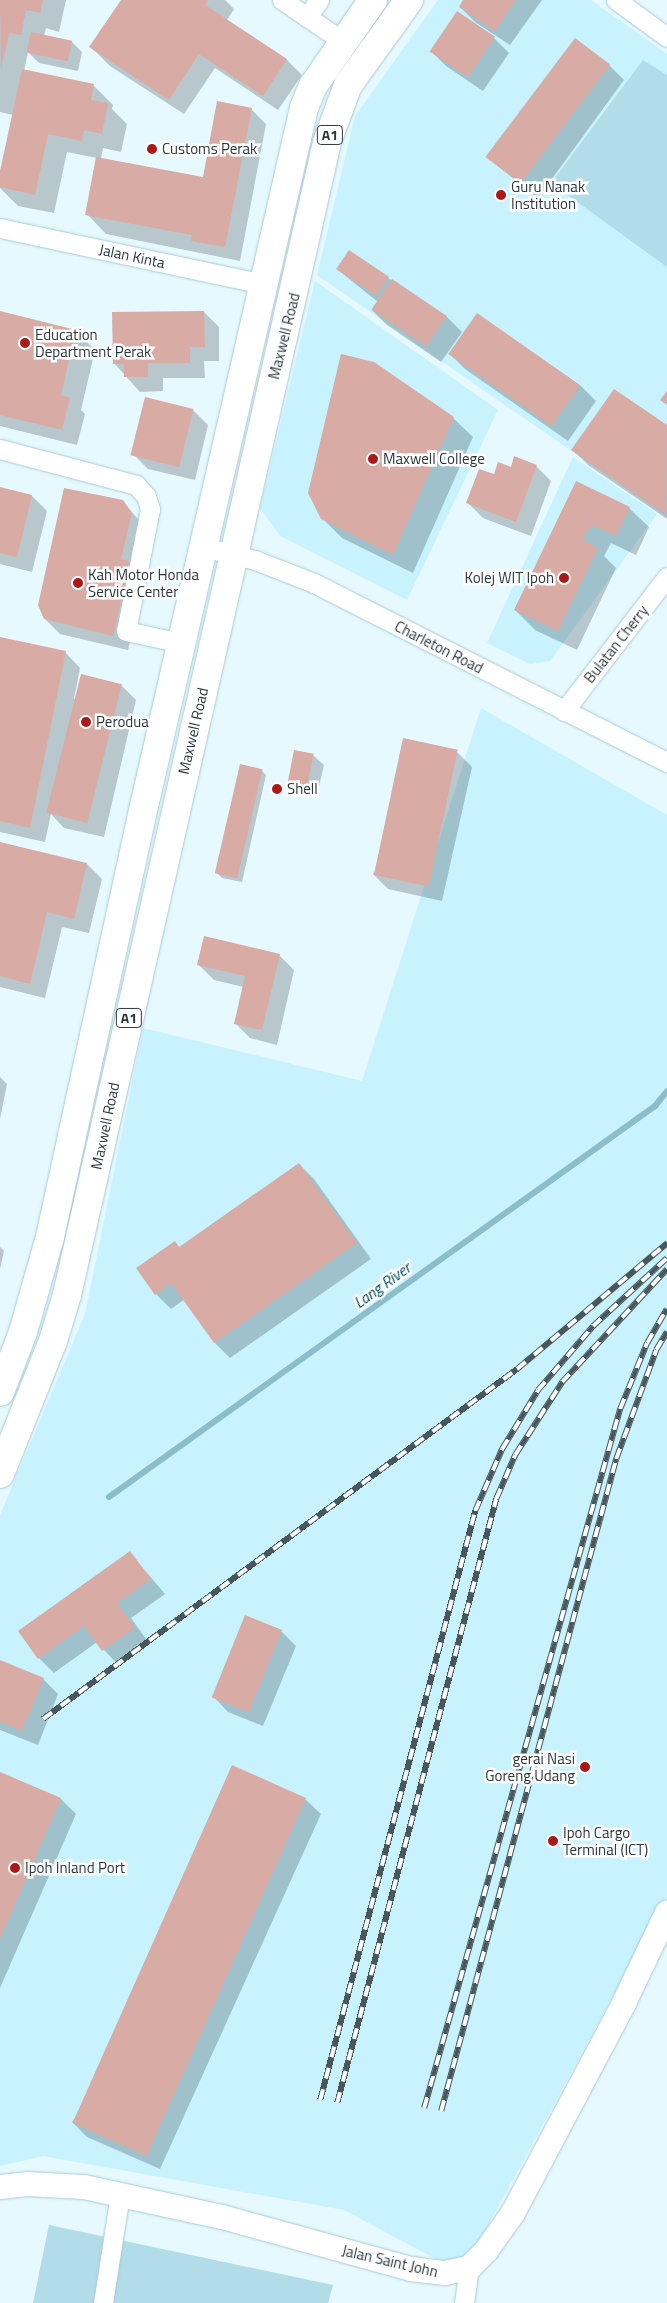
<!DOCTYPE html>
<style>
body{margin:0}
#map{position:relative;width:667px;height:2303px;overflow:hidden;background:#e5f9ff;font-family:"Titillium Web",sans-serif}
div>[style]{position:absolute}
.built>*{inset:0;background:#c7f2fe}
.green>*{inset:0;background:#b1dce8}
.shadow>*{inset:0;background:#0003}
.stream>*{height:6px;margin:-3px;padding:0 3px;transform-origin:3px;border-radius:3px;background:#8cbdca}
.building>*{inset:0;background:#d8aba4;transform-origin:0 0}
.roads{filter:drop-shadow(0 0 1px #a9cad3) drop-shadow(0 0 1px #a9cad3)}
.minor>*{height:19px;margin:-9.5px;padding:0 9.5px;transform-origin:9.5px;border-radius:9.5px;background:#fff}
.tertiary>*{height:24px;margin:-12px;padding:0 12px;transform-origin:12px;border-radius:12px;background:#fff}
.primary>*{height:28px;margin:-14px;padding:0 14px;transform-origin:14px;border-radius:14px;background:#fff}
.rail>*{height:5.5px;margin-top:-2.75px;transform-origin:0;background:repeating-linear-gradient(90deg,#fff 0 11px,#49575b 0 22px);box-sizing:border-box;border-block:1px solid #49575b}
.dots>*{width:14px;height:14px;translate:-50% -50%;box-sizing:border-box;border:2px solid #fff;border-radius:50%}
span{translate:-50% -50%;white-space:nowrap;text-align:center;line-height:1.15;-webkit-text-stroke:5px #fff;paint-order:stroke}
.shield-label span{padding:1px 4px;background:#fff;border:1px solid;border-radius:4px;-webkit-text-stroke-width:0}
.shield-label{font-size:14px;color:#2b383b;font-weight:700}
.poi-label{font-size:15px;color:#2b383b}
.left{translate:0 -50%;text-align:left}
.right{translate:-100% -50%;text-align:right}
.street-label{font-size:15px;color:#2b383b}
.water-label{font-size:16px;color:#004b59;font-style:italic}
</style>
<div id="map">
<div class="built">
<div style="clip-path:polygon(438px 0,591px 0,667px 54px,667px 517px,317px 275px,355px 116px)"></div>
<div style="clip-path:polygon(315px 281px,498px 410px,407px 600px,280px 536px,260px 508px)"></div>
<div style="clip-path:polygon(573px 457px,657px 514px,550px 661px,530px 664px,487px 643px)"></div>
<div style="clip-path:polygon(481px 708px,667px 815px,667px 1897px,462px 2273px,344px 2210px,43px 2156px,0 2166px,0 1515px,85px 1314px,143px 1028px,362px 1081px)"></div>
</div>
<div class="green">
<div style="clip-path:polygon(643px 60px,667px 75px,667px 267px,551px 183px)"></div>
<div style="clip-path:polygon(49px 2225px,333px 2285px,328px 2303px,33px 2303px)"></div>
</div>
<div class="shadow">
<div style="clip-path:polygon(0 0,66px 0,59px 32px,46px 28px,44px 36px,72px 42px,82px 52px,78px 71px,39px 63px,28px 52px,24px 71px,94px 86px,113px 105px,112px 109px,127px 124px,121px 152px,103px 148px,101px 159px,204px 179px,251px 109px,266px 124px,240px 261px,106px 234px,87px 214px,97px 158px,67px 152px,54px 213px,18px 206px,0 188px,13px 115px,0 112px)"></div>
<div style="clip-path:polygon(122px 0,225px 0,234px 9px,227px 20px,287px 60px,302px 75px,278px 110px,215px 68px,184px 114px,110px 66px,91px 47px)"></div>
<div style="clip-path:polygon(465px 0,542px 0,510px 45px,475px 22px,460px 7px)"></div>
<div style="clip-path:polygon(457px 13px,494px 38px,509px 53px,483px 91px,446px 66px,431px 51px)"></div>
<div style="clip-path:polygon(609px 65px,624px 80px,538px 198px,488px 158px)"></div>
<div style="clip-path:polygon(349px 252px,447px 317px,462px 332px,441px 362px,387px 325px,372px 310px,378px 302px,337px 269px)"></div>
<div style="clip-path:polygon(204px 312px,219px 327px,219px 361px,204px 361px,205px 378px,163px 378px,163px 391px,140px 392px,114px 363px)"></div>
<div style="clip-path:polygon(0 313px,76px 331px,95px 350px,81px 410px,85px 414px,77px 445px,0 426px)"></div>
<div style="clip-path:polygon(478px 315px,581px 386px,596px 401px,568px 441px,465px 369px,450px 354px)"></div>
<div style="clip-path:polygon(614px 390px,667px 426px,667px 519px,588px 465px,573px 450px)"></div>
<div style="clip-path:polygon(193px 410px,208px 425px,195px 480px,148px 469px,133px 454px)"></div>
<div style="clip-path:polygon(453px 418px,473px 437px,413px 573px,342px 538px,322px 518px)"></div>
<div style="clip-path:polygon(536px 466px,551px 481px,531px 536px,483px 518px,468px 503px,494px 476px,511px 468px)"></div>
<div style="clip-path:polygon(576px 483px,629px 508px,649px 527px,636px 555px,611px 543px,604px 556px,616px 568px,577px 650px,535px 630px,515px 610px)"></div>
<div style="clip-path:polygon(0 489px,32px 496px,47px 511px,32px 572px,0 564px)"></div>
<div style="clip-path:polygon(122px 501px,147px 529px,145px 578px,128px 650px,60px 634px,45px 619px)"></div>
<div style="clip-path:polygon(0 638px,65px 652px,80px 668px,74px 699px,121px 685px,136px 700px,104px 837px,64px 828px,51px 814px,45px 842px,0 832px)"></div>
<div style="clip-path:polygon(457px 752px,472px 767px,442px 901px,388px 889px,373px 874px)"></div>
<div style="clip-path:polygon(313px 755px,324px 765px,317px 795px,299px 792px,289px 782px)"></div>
<div style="clip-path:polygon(261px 770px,266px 775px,242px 882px,222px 878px,217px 873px)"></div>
<div style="clip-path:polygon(0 844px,87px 864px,102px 879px,89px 933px,62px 927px,45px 998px,0 987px)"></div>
<div style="clip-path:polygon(279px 955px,294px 970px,277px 1045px,250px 1038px,235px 1023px,244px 987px,214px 980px,199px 965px)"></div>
<div style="clip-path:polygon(0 1077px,7px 1084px,0 1119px)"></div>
<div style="clip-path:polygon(299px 1164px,314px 1179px,371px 1259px,230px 1358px,215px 1343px,185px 1299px,171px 1309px,156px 1294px,174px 1242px,180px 1248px)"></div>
<div style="clip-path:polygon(0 1247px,4px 1251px,0 1269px)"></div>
<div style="clip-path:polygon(130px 1553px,165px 1594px,131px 1618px,149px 1643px,118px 1665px,97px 1642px,54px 1673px,39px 1658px)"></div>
<div style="clip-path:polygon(281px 1631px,296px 1646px,263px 1726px,228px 1712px,213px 1696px)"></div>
<div style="clip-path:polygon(0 1662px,43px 1679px,58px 1694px,38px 1745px,0 1730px)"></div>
<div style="clip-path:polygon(0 1773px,61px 1799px,76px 1814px,0 1988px)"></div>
<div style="clip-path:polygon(305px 1799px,321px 1814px,160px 2169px,87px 2137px,72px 2122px)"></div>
</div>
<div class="stream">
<div style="left:109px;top:1497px;width:672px;rotate:-35.61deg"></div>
<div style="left:655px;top:1106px;width:19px;rotate:-51deg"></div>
</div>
<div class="building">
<div style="clip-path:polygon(0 0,43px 0,40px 13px,26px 10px,21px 35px,9px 33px,1px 69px)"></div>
<div style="clip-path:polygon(121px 0,208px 0,205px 5px,287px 59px,263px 96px,199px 54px,169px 100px,89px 47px)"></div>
<div style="clip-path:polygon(463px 0,516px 0,495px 31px,459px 7px)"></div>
<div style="left:457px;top:11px;width:46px;height:49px;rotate:34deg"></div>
<div style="left:31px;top:32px;width:42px;height:21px;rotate:12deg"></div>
<div style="left:575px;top:38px;width:44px;height:149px;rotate:37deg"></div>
<div style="clip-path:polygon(22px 69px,94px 84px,91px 100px,108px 103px,102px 134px,84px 130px,82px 141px,48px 134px,35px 195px,0 187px,0 171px)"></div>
<div style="clip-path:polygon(217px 101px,252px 108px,225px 247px,191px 241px,192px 235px,85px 215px,96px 157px,203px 177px)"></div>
<div style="left:349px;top:250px;width:48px;height:23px;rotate:34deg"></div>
<div style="left:392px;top:279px;width:66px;height:37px;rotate:34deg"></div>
<div style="clip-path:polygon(0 311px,76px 330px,61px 395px,70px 398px,62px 430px,0 415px)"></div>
<div style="clip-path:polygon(204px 311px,205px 347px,190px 347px,190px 363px,148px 363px,148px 377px,124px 377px,124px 364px,113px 364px,112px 312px)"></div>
<div style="left:477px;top:313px;width:126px;height:50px;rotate:35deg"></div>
<div style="clip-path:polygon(341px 354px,374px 362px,454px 417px,393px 555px,321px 519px,308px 493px)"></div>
<div style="clip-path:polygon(614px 389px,667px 425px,666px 515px,571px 450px)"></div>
<div style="clip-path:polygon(667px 391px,667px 405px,660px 400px)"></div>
<div style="left:145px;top:397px;width:50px;height:60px;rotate:14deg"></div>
<div style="clip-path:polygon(514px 456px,537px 465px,516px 522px,466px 503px,479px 469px,494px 474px,498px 462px,511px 467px)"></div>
<div style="clip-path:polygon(576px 481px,630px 507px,616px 536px,591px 525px,583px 540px,598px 548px,558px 631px,514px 610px)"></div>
<div style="clip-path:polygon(0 487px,32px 495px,17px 557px,0 553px)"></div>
<div style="clip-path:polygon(64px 488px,123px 500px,132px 513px,121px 559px,131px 562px,113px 636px,44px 619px,38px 605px)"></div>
<div style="clip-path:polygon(0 637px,66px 651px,30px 828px,0 821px)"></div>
<div style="left:81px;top:674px;width:42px;height:143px;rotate:14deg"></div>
<div style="left:403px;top:738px;width:56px;height:140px;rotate:12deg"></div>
<div style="left:294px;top:750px;width:20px;height:33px;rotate:11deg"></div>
<div style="left:240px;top:764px;width:23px;height:112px;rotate:13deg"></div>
<div style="clip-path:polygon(0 842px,87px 863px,74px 919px,47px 912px,30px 984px,0 976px)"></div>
<div style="clip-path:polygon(204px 936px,280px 954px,262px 1030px,234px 1024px,245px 976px,197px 965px)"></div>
<div style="clip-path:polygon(299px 1163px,357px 1243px,214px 1343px,171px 1283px,155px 1295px,136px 1268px,175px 1241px,179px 1247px)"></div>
<div style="clip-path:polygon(130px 1551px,151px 1579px,117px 1603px,135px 1628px,102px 1651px,84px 1626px,38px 1659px,18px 1631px)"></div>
<div style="left:245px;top:1615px;width:40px;height:89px;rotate:22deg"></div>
<div style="clip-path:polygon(0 1660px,44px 1678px,22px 1731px,0 1722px)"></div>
<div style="left:232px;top:1765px;width:81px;height:392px;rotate:24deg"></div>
<div style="clip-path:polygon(0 1772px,61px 1798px,0 1939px)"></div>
</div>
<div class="roads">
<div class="minor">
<div style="left:282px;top:0;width:75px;rotate:34.1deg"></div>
<div style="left:616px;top:0;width:63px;rotate:36deg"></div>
<div style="left:307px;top:17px;width:21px;rotate:-55deg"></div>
<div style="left:0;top:228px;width:270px;rotate:12deg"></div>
<div style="left:0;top:449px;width:141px;rotate:14.8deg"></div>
<div style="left:136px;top:485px;width:15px;rotate:48deg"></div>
<div style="left:146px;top:496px;width:14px;rotate:73deg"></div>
<div style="left:150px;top:509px;width:124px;rotate:101.1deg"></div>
<div style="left:126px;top:631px;width:57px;rotate:12.1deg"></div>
<div style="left:204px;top:547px;width:53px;rotate:14.3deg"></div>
<div style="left:255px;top:560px;width:63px;rotate:21.3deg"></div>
<div style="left:314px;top:583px;width:396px;rotate:26.9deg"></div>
<div style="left:564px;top:711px;width:169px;rotate:-52.5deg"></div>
<div style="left:103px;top:2303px;width:110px;rotate:-81.1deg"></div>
<div style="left:464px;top:2303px;width:35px;rotate:-82deg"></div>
</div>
<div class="tertiary">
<div style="left:0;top:2187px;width:27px;rotate:-6deg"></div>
<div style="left:27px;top:2184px;width:57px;rotate:3deg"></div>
<div style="left:84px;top:2187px;width:141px;rotate:12.3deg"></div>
<div style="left:222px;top:2217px;width:196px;rotate:15.4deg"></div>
<div style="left:411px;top:2269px;width:34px;rotate:7deg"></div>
<div style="left:445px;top:2273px;width:25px;rotate:-12deg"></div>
<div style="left:469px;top:2268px;width:24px;rotate:-45deg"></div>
<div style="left:486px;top:2251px;width:47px;rotate:-54.6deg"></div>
<div style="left:513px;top:2213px;width:238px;rotate:-62.1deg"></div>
<div style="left:624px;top:2003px;width:100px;rotate:-64.5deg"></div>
</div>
<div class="primary">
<div style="left:0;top:1392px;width:64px;rotate:-69deg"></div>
<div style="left:23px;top:1332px;width:99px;rotate:-74.1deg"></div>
<div style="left:50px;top:1237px;width:445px;rotate:-77.7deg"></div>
<div style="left:145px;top:802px;width:712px;rotate:-77.1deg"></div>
<div style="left:304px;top:108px;width:24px;rotate:-68deg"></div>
<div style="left:313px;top:86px;width:105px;rotate:-55.1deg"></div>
<div style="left:0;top:1474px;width:143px;rotate:-68.3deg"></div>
<div style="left:53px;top:1341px;width:48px;rotate:-73.1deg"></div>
<div style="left:67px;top:1295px;width:1182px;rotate:-77.29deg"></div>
<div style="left:327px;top:142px;width:61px;rotate:-69.8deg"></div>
<div style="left:348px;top:85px;width:105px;rotate:-54.3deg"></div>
</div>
</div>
<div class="rail">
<div style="left:43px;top:1719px;width:589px;rotate:-36.44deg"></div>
<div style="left:517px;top:1369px;width:196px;rotate:-40deg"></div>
<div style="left:320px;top:2100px;width:609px;rotate:-75.26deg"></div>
<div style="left:475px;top:1511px;width:68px;rotate:-66.5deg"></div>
<div style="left:502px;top:1449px;width:69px;rotate:-58.6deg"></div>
<div style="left:538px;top:1390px;width:84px;rotate:-49.3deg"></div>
<div style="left:593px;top:1326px;width:100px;rotate:-42.6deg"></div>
<div style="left:337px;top:2103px;width:625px;rotate:-75.25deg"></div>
<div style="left:496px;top:1499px;width:48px;rotate:-66.6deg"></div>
<div style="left:515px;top:1455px;width:87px;rotate:-57.2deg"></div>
<div style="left:562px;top:1382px;width:154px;rotate:-47.1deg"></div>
<div style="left:424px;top:2108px;width:726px;rotate:-74.34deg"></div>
<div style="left:620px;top:1409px;width:71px;rotate:-67.8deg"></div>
<div style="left:647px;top:1343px;width:39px;rotate:-60deg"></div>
<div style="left:441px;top:2111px;width:675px;rotate:-74.98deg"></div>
<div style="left:616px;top:1459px;width:116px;rotate:-69.8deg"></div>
<div style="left:656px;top:1350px;width:21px;rotate:-59deg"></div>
</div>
<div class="dots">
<div style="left:152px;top:149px;background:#ab1818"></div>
<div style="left:501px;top:195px;background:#ab1818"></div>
<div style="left:25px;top:343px;background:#ab1818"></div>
<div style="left:373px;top:459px;background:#ab1818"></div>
<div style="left:564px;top:578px;background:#ab1818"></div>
<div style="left:78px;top:583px;background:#ab1818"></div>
<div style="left:86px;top:722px;background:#ab1818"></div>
<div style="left:277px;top:789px;background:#ab1818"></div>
<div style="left:585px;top:1767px;background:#ab1818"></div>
<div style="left:553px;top:1841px;background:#ab1818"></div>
<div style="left:15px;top:1868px;background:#ab1818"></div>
</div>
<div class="shield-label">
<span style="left:330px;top:135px">A1</span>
<span style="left:129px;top:1018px">A1</span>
</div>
<div class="poi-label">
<span class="left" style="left:162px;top:149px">Customs Perak</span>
<span class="left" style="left:511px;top:195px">Guru Nanak<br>Institution</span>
<span class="left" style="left:35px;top:343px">Education<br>Department Perak</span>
<span class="left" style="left:383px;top:459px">Maxwell College</span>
<span class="left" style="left:88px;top:583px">Kah Motor Honda<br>Service Center</span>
<span class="right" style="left:554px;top:578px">Kolej WIT Ipoh</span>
<span class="left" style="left:96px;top:722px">Perodua</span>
<span class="left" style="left:287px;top:789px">Shell</span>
<span class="right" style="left:575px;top:1767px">gerai Nasi<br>Goreng Udang</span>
<span class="left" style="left:563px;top:1841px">Ipoh Cargo<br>Terminal (ICT)</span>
<span class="left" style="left:25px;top:1868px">Ipoh Inland Port</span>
</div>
<div class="street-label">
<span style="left:132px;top:256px;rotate:12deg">Jalan Kinta</span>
<span style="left:284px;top:336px;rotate:-76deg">Maxwell Road</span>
<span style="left:616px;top:644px;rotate:-52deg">Bulatan Cherry</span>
<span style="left:439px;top:647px;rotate:27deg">Charleton Road</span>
<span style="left:193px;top:731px;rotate:-77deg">Maxwell Road</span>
<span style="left:105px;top:1126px;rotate:-78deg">Maxwell Road</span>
<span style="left:390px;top:2261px;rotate:13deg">Jalan Saint John</span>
</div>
<div class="water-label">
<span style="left:382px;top:1285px;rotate:-36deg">Lang River</span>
</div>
</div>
